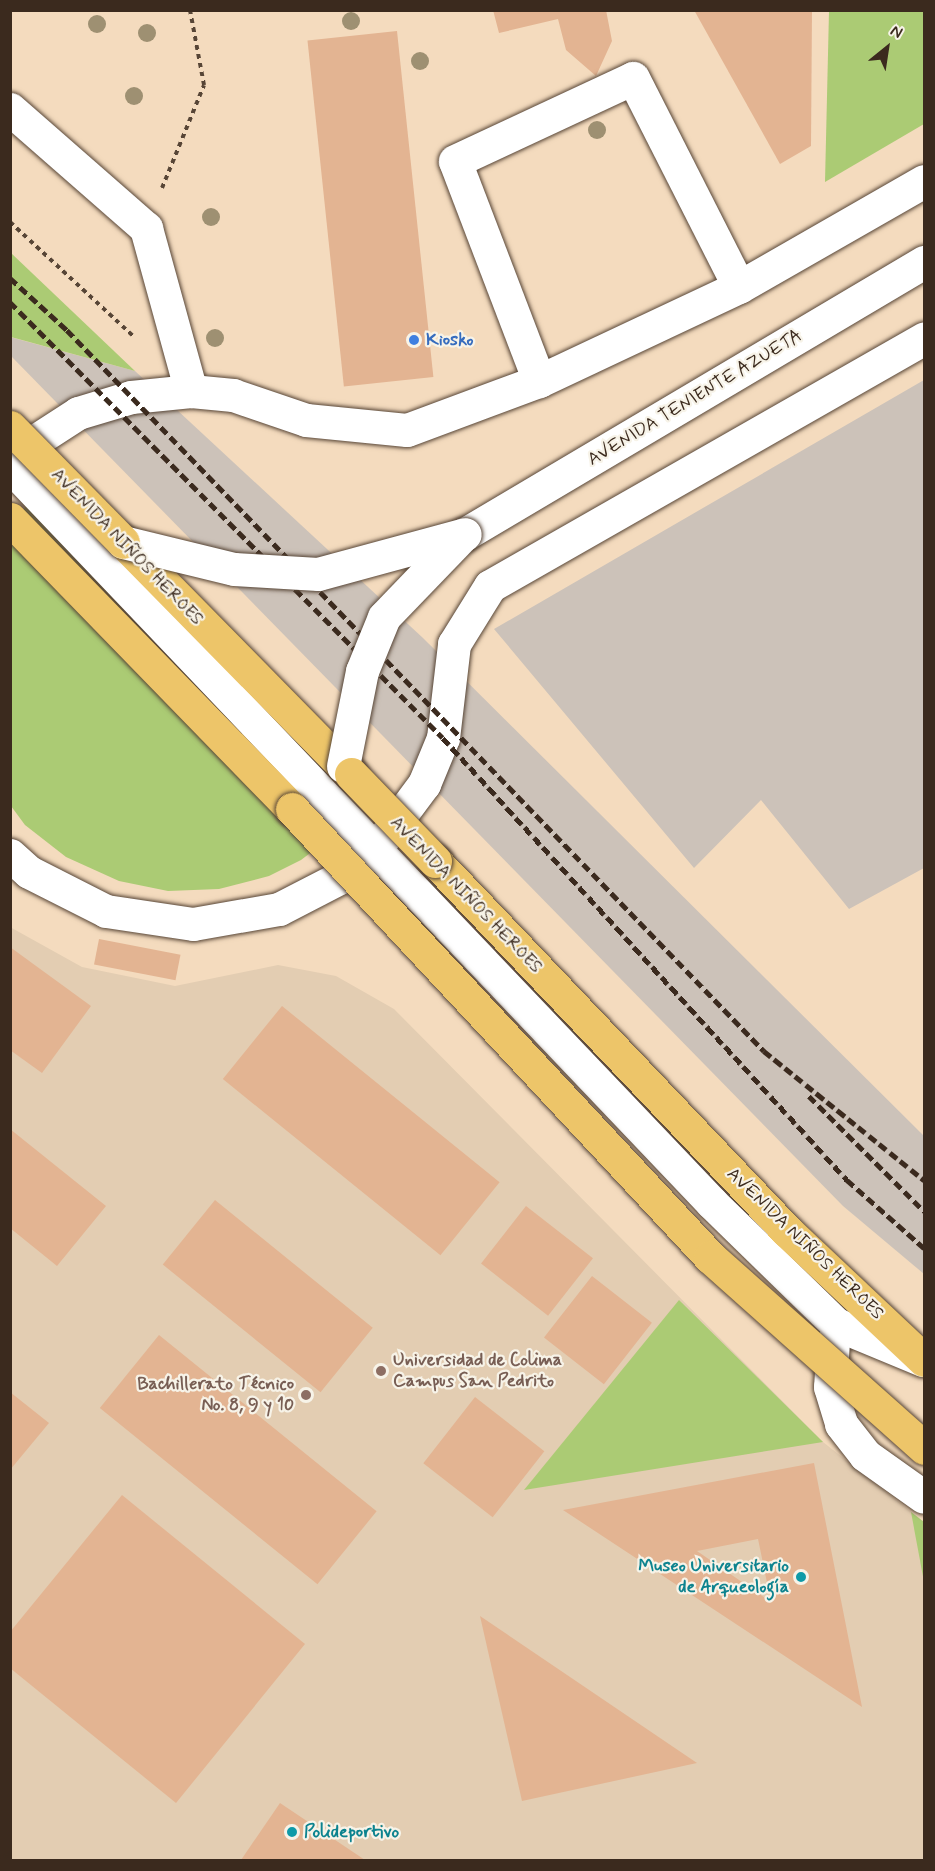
<!DOCTYPE html>
<meta charset="utf-8">
<style>
body{margin:0}
#map{position:relative;width:935px;height:1871px;overflow:hidden;background:#f4dbbe;font-family:Mynerve,sans-serif}
div>[style]{position:absolute}
.built>*{inset:0;background:#e3cdb2}
.industrial>*{inset:0;background:#ccc2b9}
.green>*{inset:0;background:#abcb74}
.building>*{inset:0;background:#e3b492;transform-origin:0 0}
.path>*{height:4px;margin-top:-2px;transform-origin:0;background:repeating-linear-gradient(90deg,#574536 0 4.5px,transparent 0 9px)}
.roads{filter:drop-shadow(0 0 2px #574536) drop-shadow(0 0 2px #574536)}
.minor>*{height:33px;margin:-16.5px;padding:0 16.5px;transform-origin:16.5px;border-radius:16.5px;background:#fff}
.major>*{height:33px;margin:-16.5px;padding:0 16.5px;transform-origin:16.5px;border-radius:16.5px;background:#edc569}
.rail>*{height:4.5px;margin-top:-2.25px;transform-origin:0;background:repeating-linear-gradient(90deg,#3b2a1e 0 9px,transparent 0 13.5px)}
.bridges{filter:drop-shadow(0 0 2px #574536) drop-shadow(0 0 2px #574536)}
.minor-bridge>*{height:33px;margin:-16.5px;padding:0 16.5px;transform-origin:16.5px;border-radius:16.5px;background:#fff}
.major-bridge>*{height:33px;margin:-16.5px;padding:0 16.5px;transform-origin:16.5px;border-radius:16.5px;background:#edc569}
.trees>*{width:18px;height:18px;margin:-9px;border-radius:50%;background:#9e9072}
.dots>*{width:16px;height:16px;translate:-50% -50%;box-sizing:border-box;border:3px solid #f7f3e8;border-radius:50%}
span{translate:-50% -50%;white-space:nowrap;text-align:center;line-height:1.15;-webkit-text-stroke:4.5px #f7f3e8;paint-order:stroke}
.shop-label{font-size:18px;color:#366cbe;font-weight:700}
.left{translate:0 -50%;text-align:left}
.street-label{font-size:18px;color:#3b2a1e}
.education-label{font-size:18px;color:#785e54;font-weight:700}
.right{translate:-100% -50%;text-align:right}
.culture-label{font-size:18px;color:#0d838f;font-weight:700}
.frame{position:absolute;inset:0;border:12px solid #3b2a1e;pointer-events:none}
.north{position:absolute;left:857px;top:18px;width:60px;height:60px;-webkit-text-stroke:4px #f7f3e8;paint-order:stroke;rotate:30deg;font-size:16px;font-weight:700;line-height:24px;text-align:center;color:#3b2a1e}
.north::after{content:'';display:block;margin:auto;width:21px;height:27px;background:#3b2a1e;clip-path:polygon(50% 0,100% 100%,50% 72%,0 100%)}
</style>
<div id="map">
<div class="built">
<div style="clip-path:polygon(10px 927px,82px 967px,175px 986px,278px 965px,336px 976px,394px 1009px,823px 1442px,924px 1522px,924px 1860px,11px 1860px)"></div>
</div>
<div class="industrial">
<div style="clip-path:polygon(10px 337px,135px 371px,423px 638px,924px 1136px,924px 1274px,843px 1206px,11px 356px)"></div>
<div style="clip-path:polygon(924px 380px,924px 868px,849px 909px,761px 800px,694px 868px,494px 629px)"></div>
</div>
<div class="green">
<div style="clip-path:polygon(829px 11px,924px 11px,924px 124px,825px 182px)"></div>
<div style="clip-path:polygon(11px 253px,135px 371px,11px 337px)"></div>
<div style="clip-path:polygon(27px 505px,342px 829px,301px 860px,269px 876px,219px 889px,168px 891px,119px 881px,66px 857px,25px 825px,11px 806px,11px 525px)"></div>
<div style="clip-path:polygon(679px 1300px,823px 1442px,524px 1490px)"></div>
<div style="clip-path:polygon(911px 1512px,924px 1522px,924px 1582px)"></div>
</div>
<div class="building">
<div style="clip-path:polygon(493px 10px,606px 10px,612px 41px,596px 76px,566px 50px,558px 19px,499px 33px)"></div>
<div style="clip-path:polygon(694px 10px,812px 10px,811px 146px,780px 164px)"></div>
<div style="left:397px;top:31px;width:348px;height:90px;rotate:84deg"></div>
<div style="left:99px;top:939px;width:83px;height:26px;rotate:11deg"></div>
<div style="clip-path:polygon(10px 947px,91px 1006px,42px 1073px,10px 1050px)"></div>
<div style="left:282px;top:1006px;width:280px;height:94px;rotate:39deg"></div>
<div style="clip-path:polygon(10px 1129px,106px 1206px,57px 1266px,10px 1228px)"></div>
<div style="left:215px;top:1200px;width:203px;height:83px;rotate:39deg"></div>
<div style="left:526px;top:1206px;width:85px;height:73px;rotate:38deg"></div>
<div style="left:592px;top:1276px;width:76px;height:78px;rotate:38deg"></div>
<div style="left:159px;top:1335px;width:280px;height:94px;rotate:39deg"></div>
<div style="clip-path:polygon(10px 1392px,49px 1423px,10px 1470px)"></div>
<div style="left:475px;top:1397px;width:88px;height:84px;rotate:38deg"></div>
<div style="clip-path:polygon(evenodd,814px 1463px,862px 1707px,563px 1510px,814px 1463px,758px 1539px,771px 1602px,697px 1551px,758px 1539px)"></div>
<div style="clip-path:polygon(122px 1495px,305px 1644px,176px 1803px,10px 1668px,10px 1632px)"></div>
<div style="clip-path:polygon(480px 1616px,697px 1763px,522px 1801px)"></div>
<div style="clip-path:polygon(280px 1803px,365px 1860px,241px 1860px)"></div>
</div>
<div class="path">
<div style="left:162px;top:188px;width:111px;rotate:-67.8deg"></div>
<div style="left:204px;top:85px;width:76px;rotate:-100.6deg"></div>
<div style="left:10px;top:222px;width:168px;rotate:42.8deg"></div>
</div>
<div class="roads">
<div class="minor">
<div style="left:10px;top:109px;width:181px;rotate:41.2deg"></div>
<div style="left:146px;top:228px;width:169px;rotate:74.6deg"></div>
<div style="left:539px;top:381px;width:235px;rotate:-110.9deg"></div>
<div style="left:455px;top:161px;width:196px;rotate:-25deg"></div>
<div style="left:633px;top:78px;width:234px;rotate:63.1deg"></div>
<div style="left:10px;top:457px;width:81px;rotate:-32.9deg"></div>
<div style="left:78px;top:413px;width:55px;rotate:-16.8deg"></div>
<div style="left:131px;top:397px;width:60px;rotate:-5.7deg"></div>
<div style="left:191px;top:391px;width:42px;rotate:5.4deg"></div>
<div style="left:233px;top:395px;width:77px;rotate:18.9deg"></div>
<div style="left:306px;top:420px;width:101px;rotate:5.7deg"></div>
<div style="left:407px;top:430px;width:141px;rotate:-20.4deg"></div>
<div style="left:539px;top:381px;width:221px;rotate:-25.2deg"></div>
<div style="left:739px;top:287px;width:213px;rotate:-29.8deg"></div>
<div style="left:10px;top:466px;width:1018px;rotate:46.39deg"></div>
<div style="left:712px;top:1203px;width:173px;rotate:44.3deg"></div>
<div style="left:836px;top:1324px;width:94px;rotate:22.5deg"></div>
<div style="left:465px;top:534px;width:534px;rotate:-30.65deg"></div>
<div style="left:10px;top:855px;width:25px;rotate:42deg"></div>
<div style="left:29px;top:872px;width:86px;rotate:26.9deg"></div>
<div style="left:106px;top:911px;width:88px;rotate:8.5deg"></div>
<div style="left:193px;top:924px;width:87px;rotate:-9.9deg"></div>
<div style="left:279px;top:909px;width:68px;rotate:-27.3deg"></div>
<div style="left:339px;top:878px;width:49px;rotate:-39.2deg"></div>
<div style="left:377px;top:847px;width:79px;rotate:-53.3deg"></div>
<div style="left:424px;top:784px;width:50px;rotate:-67.6deg"></div>
<div style="left:443px;top:738px;width:95px;rotate:-83.3deg"></div>
<div style="left:454px;top:644px;width:68px;rotate:-58.2deg"></div>
<div style="left:490px;top:586px;width:500px;rotate:-29.7deg"></div>
<div style="left:833px;top:1341px;width:46px;rotate:93.7deg"></div>
<div style="left:830px;top:1387px;width:39px;rotate:73deg"></div>
<div style="left:841px;top:1424px;width:39px;rotate:52deg"></div>
<div style="left:865px;top:1455px;width:72px;rotate:35.4deg"></div>
</div>
<div class="major">
<div style="left:10px;top:519px;width:405px;rotate:45.8deg"></div>
<div style="left:123px;top:542px;width:325px;rotate:45.5deg"></div>
<div style="left:435px;top:861px;width:511px;rotate:46.43deg"></div>
<div style="left:787px;top:1231px;width:188px;rotate:43.3deg"></div>
</div>
</div>
<div class="rail">
<div style="left:10px;top:278px;width:77px;rotate:42.4deg"></div>
<div style="left:67px;top:330px;width:1003px;rotate:45.97deg"></div>
<div style="left:764px;top:1051px;width:206px;rotate:38.9deg"></div>
<div style="left:10px;top:302px;width:614px;rotate:45.2deg"></div>
<div style="left:443px;top:738px;width:599px;rotate:47.57deg"></div>
<div style="left:847px;top:1180px;width:103px;rotate:41.4deg"></div>
<div style="left:809px;top:1096px;width:163px;rotate:45deg"></div>
</div>
<div class="bridges">
<div class="minor-bridge">
<div style="left:123px;top:542px;width:114px;rotate:13.7deg"></div>
<div style="left:234px;top:569px;width:84px;rotate:3.4deg"></div>
<div style="left:318px;top:574px;width:152px;rotate:-15.2deg"></div>
<div style="left:343px;top:766px;width:97px;rotate:-78.7deg"></div>
<div style="left:362px;top:671px;width:58px;rotate:-67.8deg"></div>
<div style="left:384px;top:617px;width:114px;rotate:-46.1deg"></div>
</div>
<div class="major-bridge">
<div style="left:10px;top:427px;width:161px;rotate:45.5deg"></div>
<div style="left:351px;top:774px;width:121px;rotate:46deg"></div>
<div style="left:292px;top:809px;width:613px;rotate:46.98deg"></div>
<div style="left:710px;top:1257px;width:287px;rotate:41.7deg"></div>
</div>
</div>
<div class="trees">
<div style="left:351px;top:21px"></div>
<div style="left:97px;top:24px"></div>
<div style="left:147px;top:33px"></div>
<div style="left:420px;top:61px"></div>
<div style="left:134px;top:96px"></div>
<div style="left:597px;top:130px"></div>
<div style="left:211px;top:217px"></div>
<div style="left:215px;top:338px"></div>
</div>
<div class="dots">
<div style="left:414px;top:340px;background:#3f7fe0"></div>
<div style="left:381px;top:1371px;background:#8d6e63"></div>
<div style="left:306px;top:1395px;background:#8d6e63"></div>
<div style="left:801px;top:1577px;background:#0f9aa8"></div>
<div style="left:292px;top:1832px;background:#0f9aa8"></div>
</div>
<div class="shop-label">
<span class="left" style="left:426px;top:340px">Kiosko</span>
</div>
<div class="street-label">
<span style="left:695px;top:398px;rotate:-31deg">AVENIDA TENIENTE AZUETA</span>
<span style="left:127px;top:547px;rotate:46deg">AVENIDA NIÑOS HEROES</span>
<span style="left:466px;top:895px;rotate:46deg">AVENIDA NIÑOS HEROES</span>
<span style="left:805px;top:1244px;rotate:44deg">AVENIDA NIÑOS HEROES</span>
</div>
<div class="education-label">
<span class="left" style="left:393px;top:1371px">Universidad de Colima<br>Campus San Pedrito</span>
<span class="right" style="left:294px;top:1395px">Bachillerato Técnico<br>No. 8, 9 y 10</span>
</div>
<div class="culture-label">
<span class="right" style="left:789px;top:1577px">Museo Universitario<br>de Arqueología</span>
<span class="left" style="left:304px;top:1832px">Polideportivo</span>
</div>
<div class="frame"></div>
<div class="north">N</div>
</div>
